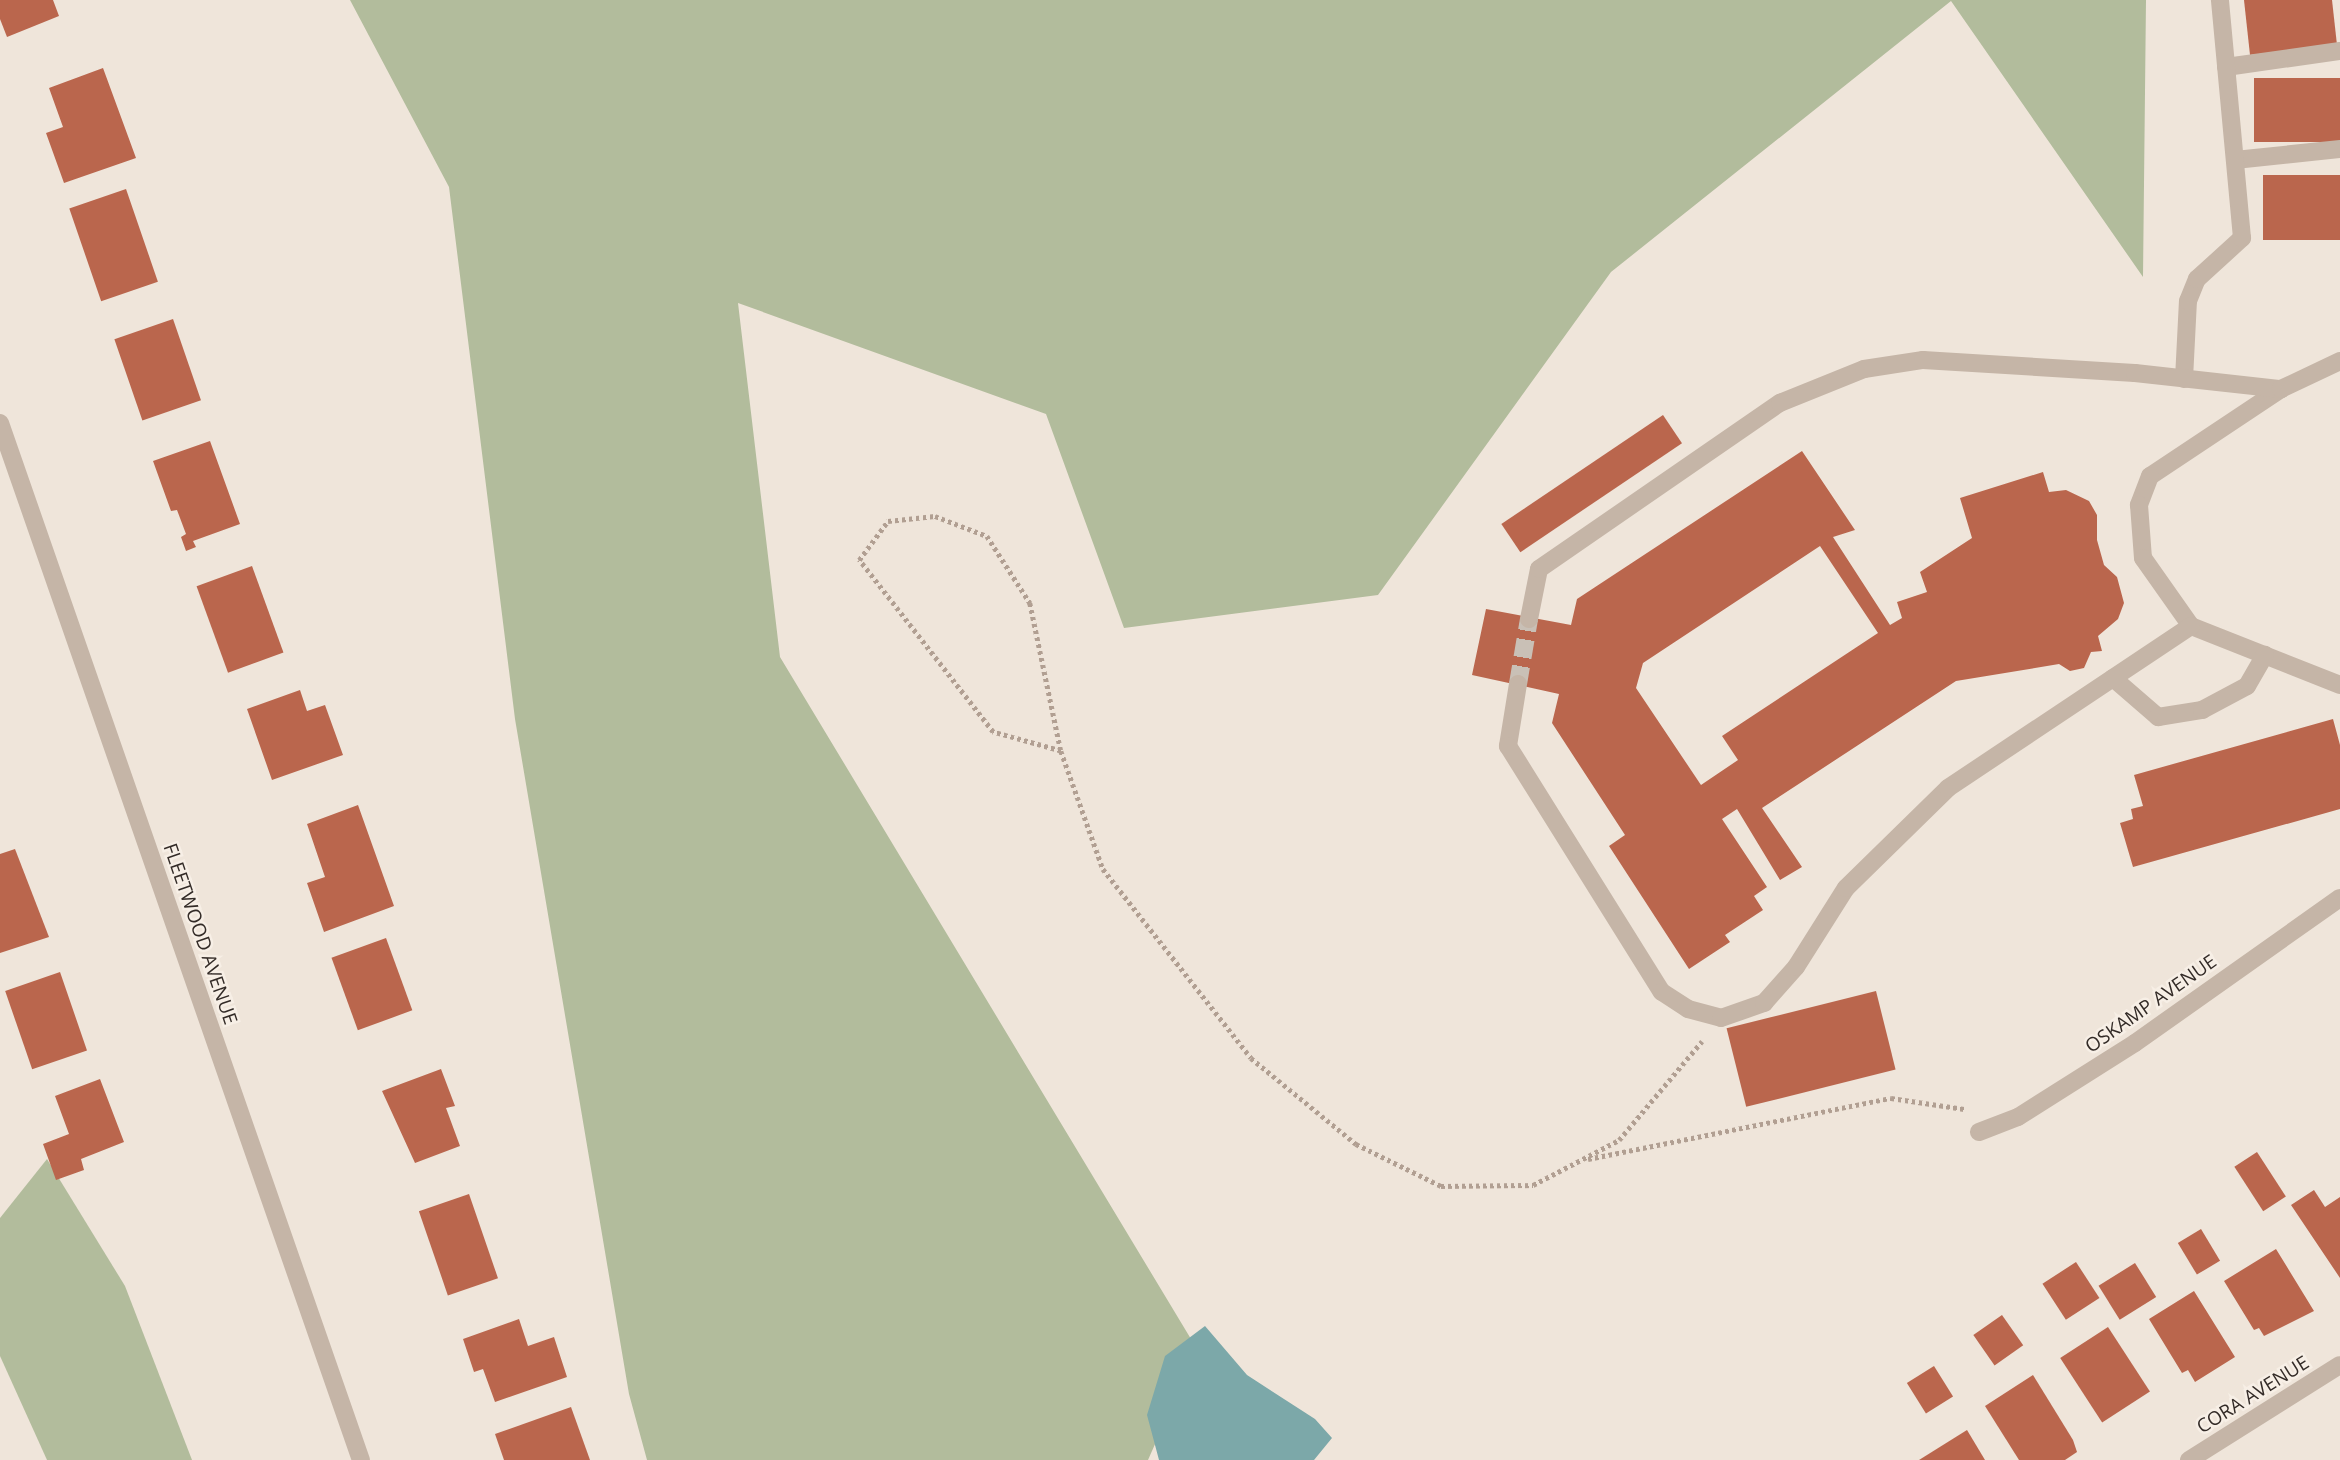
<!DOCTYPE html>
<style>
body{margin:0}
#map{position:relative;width:2340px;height:1460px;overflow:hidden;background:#efe5da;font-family:"Open Sans",sans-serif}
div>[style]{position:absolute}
.green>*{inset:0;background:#b2bc9c}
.water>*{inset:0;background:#7ca8a9}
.building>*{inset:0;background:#ba664d;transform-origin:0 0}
.minor-tunnel>*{height:18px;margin-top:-9px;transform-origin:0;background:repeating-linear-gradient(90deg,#c9c0b6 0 18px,transparent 0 27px)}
.path>*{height:4.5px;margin-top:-2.25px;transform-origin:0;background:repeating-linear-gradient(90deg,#b19f92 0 3.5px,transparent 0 7px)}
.minor>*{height:18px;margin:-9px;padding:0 9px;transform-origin:9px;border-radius:9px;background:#c5b5a7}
span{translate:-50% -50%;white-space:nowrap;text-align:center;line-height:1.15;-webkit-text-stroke:5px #f7efe6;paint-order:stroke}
.street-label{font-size:19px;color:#332b27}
</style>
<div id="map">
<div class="green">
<div style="clip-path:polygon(350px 0,2146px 0,2143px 277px,1951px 1px,1611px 272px,1378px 595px,1124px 628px,1046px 414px,738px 303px,780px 657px,1197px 1349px,1148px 1460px,647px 1460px,629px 1394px,515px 719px,449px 187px)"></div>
<div style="clip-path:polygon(47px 1159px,125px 1286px,192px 1460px,47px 1460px,0 1356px,0 1218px)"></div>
</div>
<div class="water">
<div style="clip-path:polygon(1205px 1326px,1247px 1375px,1315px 1419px,1332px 1438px,1314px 1460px,1159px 1460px,1147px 1415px,1165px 1356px)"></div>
</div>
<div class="building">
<div style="clip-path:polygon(0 0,53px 0,59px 16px,7px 37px,0 19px)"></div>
<div style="clip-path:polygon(2244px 0,2332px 0,2337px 45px,2250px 55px)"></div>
<div style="clip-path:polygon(103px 68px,136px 158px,64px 183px,46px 133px,63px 127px,49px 88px)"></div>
<div style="left:2340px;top:78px;width:64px;height:86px;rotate:90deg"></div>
<div style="left:2340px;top:175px;width:65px;height:77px;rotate:90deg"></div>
<div style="left:126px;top:189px;width:98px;height:60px;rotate:71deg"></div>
<div style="left:173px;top:319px;width:86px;height:62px;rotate:71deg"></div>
<div style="left:1663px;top:415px;width:34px;height:195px;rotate:56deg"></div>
<div style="clip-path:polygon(210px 441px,240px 524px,193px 541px,196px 547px,186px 551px,181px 537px,186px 534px,177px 510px,171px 511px,153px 461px)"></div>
<div style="clip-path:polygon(evenodd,1802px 451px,1855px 530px,1833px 537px,1890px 625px,1902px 618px,1897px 602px,1927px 592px,1920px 572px,1972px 538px,1960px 498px,2043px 472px,2049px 492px,2066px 490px,2089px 501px,2097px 515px,2097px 540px,2104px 565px,2117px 577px,2124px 603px,2118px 619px,2098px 636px,2102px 651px,2091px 652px,2084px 668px,2070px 671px,2059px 664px,1956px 681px,1762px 808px,1802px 867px,1780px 880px,1737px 809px,1722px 819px,1767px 887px,1754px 896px,1763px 910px,1725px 935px,1730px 942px,1689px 969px,1609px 846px,1625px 835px,1552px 723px,1559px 694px,1472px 675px,1486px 609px,1571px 625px,1577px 599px,1802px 451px,1820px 546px,1878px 633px,1722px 736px,1738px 760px,1701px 785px,1636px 688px,1643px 663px,1820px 546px)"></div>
<div style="left:252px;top:566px;width:92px;height:59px;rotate:70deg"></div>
<div style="clip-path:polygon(300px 690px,307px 711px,325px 705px,343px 755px,272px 780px,247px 709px)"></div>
<div style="clip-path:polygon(2333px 719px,2340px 745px,2340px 809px,2133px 867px,2120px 823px,2133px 819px,2131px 809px,2143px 806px,2134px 775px)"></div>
<div style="clip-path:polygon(358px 805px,394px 906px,324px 932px,307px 883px,325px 877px,307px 824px)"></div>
<div style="clip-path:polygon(15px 849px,49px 937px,0 953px,0 854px)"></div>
<div style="left:386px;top:938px;width:77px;height:58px;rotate:70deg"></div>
<div style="left:60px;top:972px;width:83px;height:58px;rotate:71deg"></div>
<div style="left:1876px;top:991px;width:81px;height:154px;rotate:76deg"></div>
<div style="clip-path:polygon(441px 1069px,455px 1106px,446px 1108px,460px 1146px,415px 1163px,382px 1091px)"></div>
<div style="clip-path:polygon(100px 1079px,124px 1142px,81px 1159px,84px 1170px,56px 1180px,43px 1144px,69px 1134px,55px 1096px)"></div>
<div style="left:2257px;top:1152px;width:53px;height:27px;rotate:57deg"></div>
<div style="clip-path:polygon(2314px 1190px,2325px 1207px,2340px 1197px,2340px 1278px,2291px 1205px)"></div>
<div style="left:469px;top:1194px;width:89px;height:53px;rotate:71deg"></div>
<div style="left:2201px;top:1229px;width:37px;height:27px;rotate:59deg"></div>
<div style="clip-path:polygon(2276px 1249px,2314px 1311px,2264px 1336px,2259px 1328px,2254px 1330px,2224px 1281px)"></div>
<div style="left:2076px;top:1262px;width:43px;height:40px;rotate:57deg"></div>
<div style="left:2135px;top:1263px;width:40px;height:43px;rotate:58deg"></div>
<div style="clip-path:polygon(2194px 1291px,2235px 1357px,2195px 1382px,2188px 1370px,2182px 1373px,2149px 1319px)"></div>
<div style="left:2002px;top:1315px;width:37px;height:35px;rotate:55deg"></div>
<div style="clip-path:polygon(519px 1319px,528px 1346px,554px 1337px,567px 1377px,495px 1402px,483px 1369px,474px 1372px,463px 1339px)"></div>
<div style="left:2108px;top:1327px;width:77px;height:57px;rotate:57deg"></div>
<div style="left:1934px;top:1366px;width:36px;height:32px;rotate:58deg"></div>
<div style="clip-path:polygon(2033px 1375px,2073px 1440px,2077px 1452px,2065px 1460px,2019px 1460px,1985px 1406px)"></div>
<div style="clip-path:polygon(571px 1407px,590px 1460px,504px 1460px,495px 1434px)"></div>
<div style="clip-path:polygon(1967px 1430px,1985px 1460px,1919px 1460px)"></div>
</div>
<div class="minor-tunnel">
<div style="left:1518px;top:684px;width:66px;rotate:-80.4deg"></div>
</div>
<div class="path">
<div style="left:1061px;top:751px;width:71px;rotate:-164.4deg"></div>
<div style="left:993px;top:732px;width:218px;rotate:-127.9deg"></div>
<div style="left:859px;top:560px;width:49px;rotate:-53.4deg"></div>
<div style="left:888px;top:521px;width:47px;rotate:-6.1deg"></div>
<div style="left:935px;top:516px;width:56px;rotate:21deg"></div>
<div style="left:987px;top:536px;width:80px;rotate:57.3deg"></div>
<div style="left:1030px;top:603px;width:151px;rotate:78.2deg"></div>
<div style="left:1061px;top:751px;width:125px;rotate:70.4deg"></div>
<div style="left:1103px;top:869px;width:240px;rotate:51.9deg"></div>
<div style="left:1251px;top:1058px;width:136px;rotate:39.3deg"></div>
<div style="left:1356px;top:1144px;width:95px;rotate:26.3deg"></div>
<div style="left:1441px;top:1186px;width:92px;rotate:-0.6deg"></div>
<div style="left:1533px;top:1185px;width:97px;rotate:-27.6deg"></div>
<div style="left:1619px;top:1140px;width:129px;rotate:-50deg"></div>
<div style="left:1588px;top:1159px;width:309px;rotate:-11.4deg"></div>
<div style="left:1891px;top:1098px;width:74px;rotate:8.6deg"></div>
</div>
<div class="minor">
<div style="left:2226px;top:67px;width:115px;rotate:-8deg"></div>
<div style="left:2235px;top:160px;width:106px;rotate:-6deg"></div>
<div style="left:2184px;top:379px;width:78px;rotate:-87.1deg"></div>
<div style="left:2188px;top:301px;width:24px;rotate:-68deg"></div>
<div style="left:2197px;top:279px;width:61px;rotate:-42.3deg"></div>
<div style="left:2242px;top:238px;width:239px;rotate:-95.3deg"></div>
<div style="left:2281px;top:389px;width:157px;rotate:146.4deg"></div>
<div style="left:2150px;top:476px;width:31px;rotate:111deg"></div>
<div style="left:2139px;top:505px;width:53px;rotate:85.7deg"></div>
<div style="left:2143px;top:558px;width:83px;rotate:54.8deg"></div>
<div style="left:2191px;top:626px;width:160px;rotate:21.6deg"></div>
<div style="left:0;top:423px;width:1098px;rotate:70.81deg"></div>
<div style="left:1529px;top:619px;width:51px;rotate:-78.7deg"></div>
<div style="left:1539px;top:569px;width:293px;rotate:-34.6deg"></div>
<div style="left:1780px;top:403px;width:91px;rotate:-22deg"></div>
<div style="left:1864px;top:369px;width:60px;rotate:-8.7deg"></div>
<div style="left:1923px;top:360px;width:212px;rotate:3.5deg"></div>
<div style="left:2135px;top:373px;width:147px;rotate:6.3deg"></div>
<div style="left:2281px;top:389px;width:65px;rotate:-25.4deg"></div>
<div style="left:2113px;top:678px;width:60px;rotate:40.9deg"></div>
<div style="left:2158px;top:717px;width:45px;rotate:-9deg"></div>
<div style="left:2202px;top:710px;width:51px;rotate:-28.1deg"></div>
<div style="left:2247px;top:686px;width:36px;rotate:-60deg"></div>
<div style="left:1518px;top:684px;width:63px;rotate:99.2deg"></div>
<div style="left:1508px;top:746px;width:290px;rotate:58deg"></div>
<div style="left:1662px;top:992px;width:31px;rotate:33deg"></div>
<div style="left:1688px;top:1009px;width:34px;rotate:15deg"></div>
<div style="left:1721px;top:1018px;width:46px;rotate:-19.2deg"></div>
<div style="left:1764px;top:1003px;width:48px;rotate:-48.4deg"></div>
<div style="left:1796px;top:967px;width:93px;rotate:-57.7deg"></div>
<div style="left:1846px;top:888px;width:143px;rotate:-44.4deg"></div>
<div style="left:1948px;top:788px;width:292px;rotate:-33.7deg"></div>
<div style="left:1979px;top:1132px;width:42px;rotate:-21deg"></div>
<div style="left:2018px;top:1117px;width:138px;rotate:-32.3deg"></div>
<div style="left:2135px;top:1043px;width:251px;rotate:-35.3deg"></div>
<div style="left:2189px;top:1460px;width:178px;rotate:-32.2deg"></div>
</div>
<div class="street-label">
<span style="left:200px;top:934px;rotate:71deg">FLEETWOOD AVENUE</span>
<span style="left:2151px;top:1004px;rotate:-35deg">OSKAMP AVENUE</span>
<span style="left:2253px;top:1395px;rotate:-32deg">CORA AVENUE</span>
</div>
</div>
